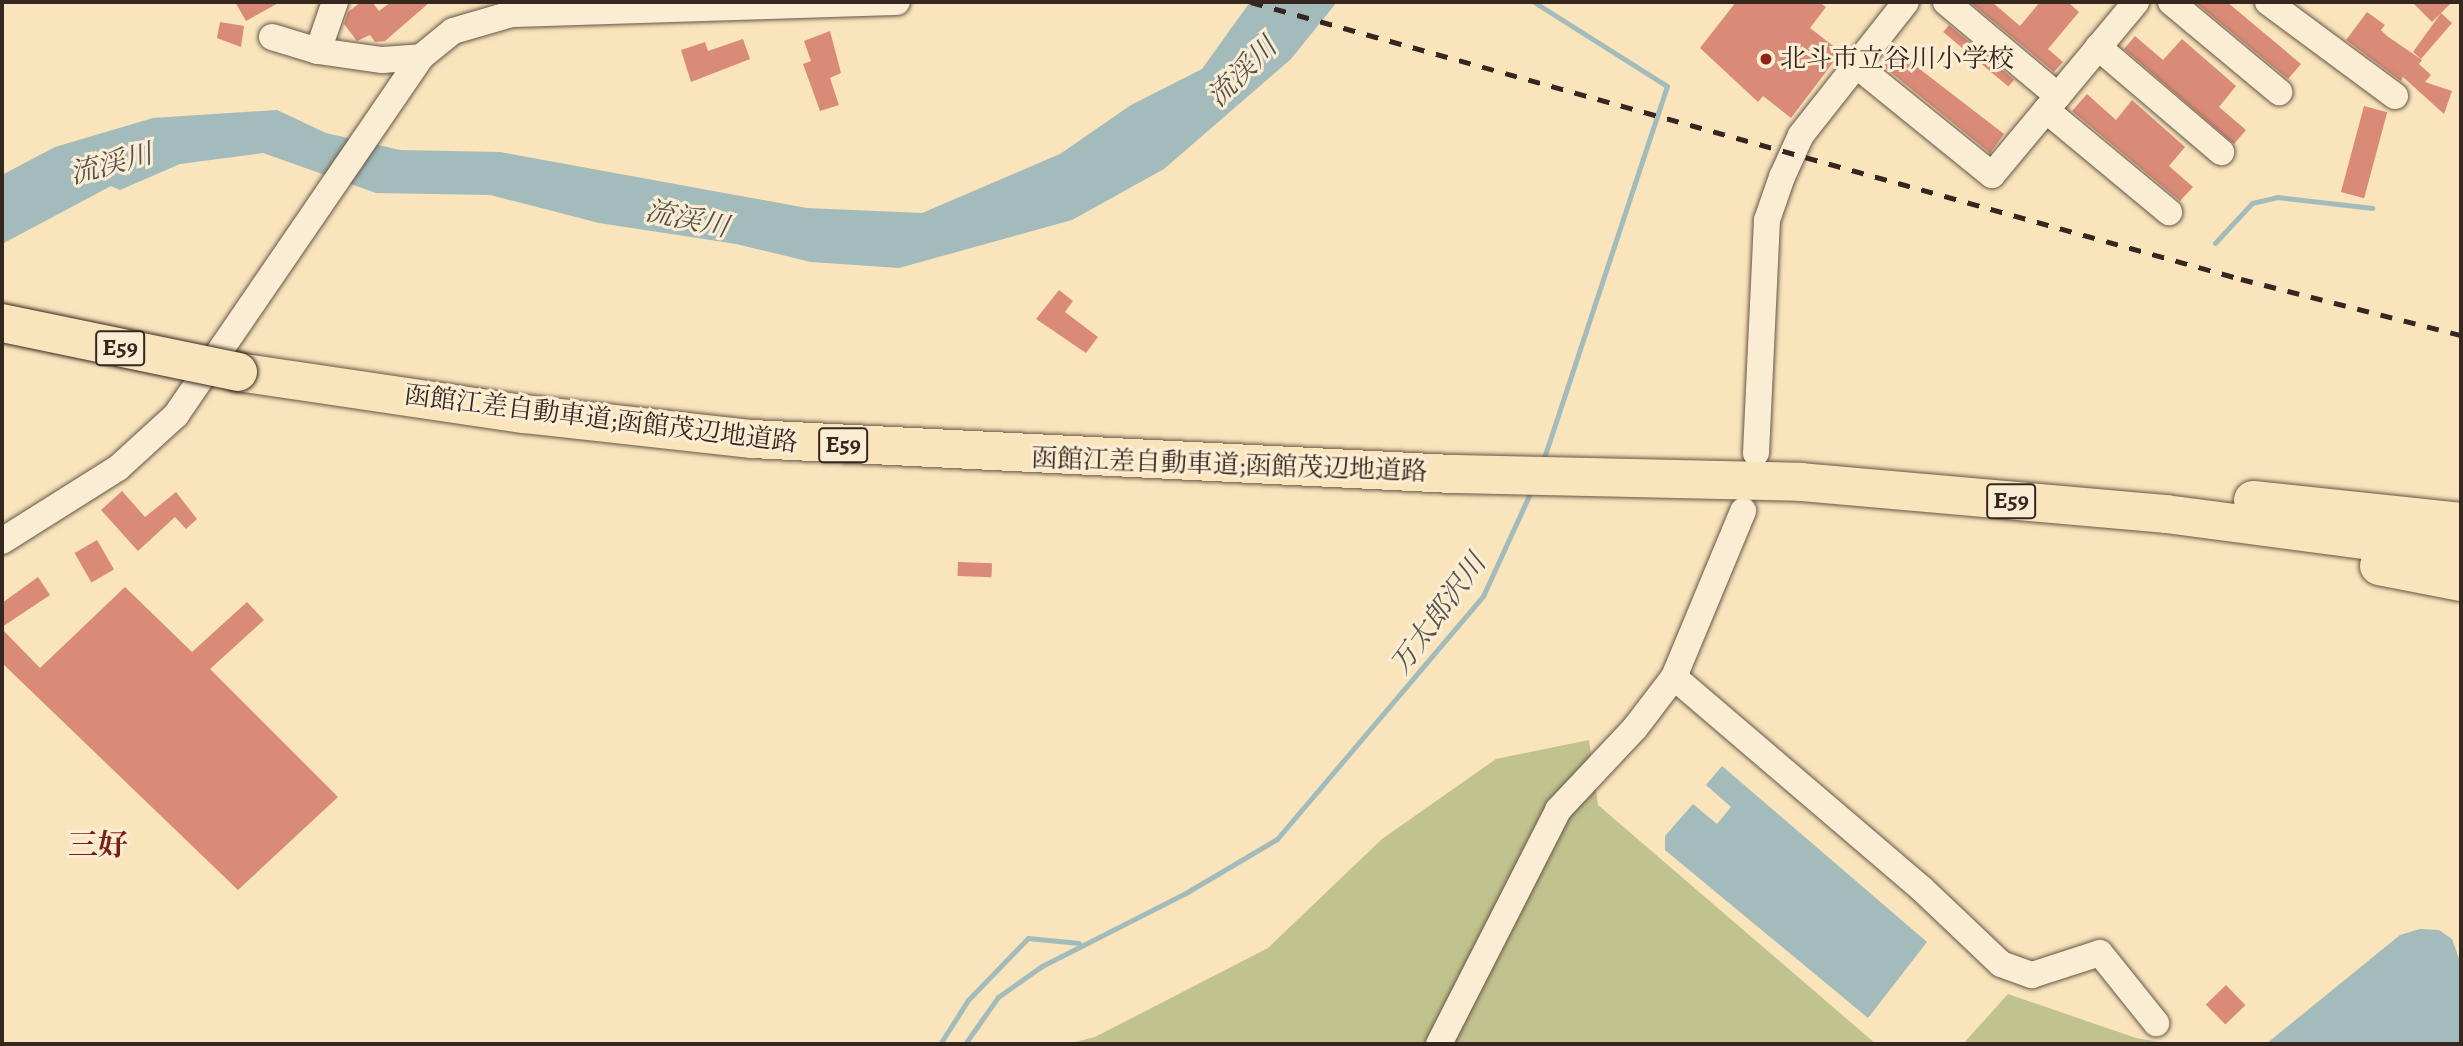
<!DOCTYPE html>
<meta charset="utf-8">
<style>
body{margin:0}
#map{position:relative;width:2463px;height:1046px;overflow:hidden;background:#f9e4bc;font-family:Alegreya,"Noto Serif JP",serif}
div>[style]{position:absolute}
.green>*{inset:0;background:#c1c38e}
.water>*{inset:0;background:#a3bcbb}
.stream>*{height:5px;margin:-2.5px;padding:0 2.5px;transform-origin:2.5px;border-radius:2.5px;background:#a3bcbb}
.building>*{inset:0;background:#d98b77;transform-origin:0 0}
.roads{filter:drop-shadow(0 0 2px #665646) drop-shadow(0 0 2px #665646)}
.minor>*{height:26px;margin:-13px;padding:0 13px;transform-origin:13px;border-radius:13px;background:#fbedd3}
.highway>*{height:38px;margin:-19px;padding:0 19px;transform-origin:19px;border-radius:19px;background:#f9e4bc}
.rail>*{height:5px;margin-top:-2.5px;transform-origin:0;background:repeating-linear-gradient(90deg,#35261f 0 12px,transparent 0 24px)}
.bridges{filter:drop-shadow(0 0 2px #35261f) drop-shadow(0 0 2px #35261f)}
.highway-bridge>*{height:38px;margin:-19px;padding:0 19px;transform-origin:19px;border-radius:19px;background:#f9e4bc}
.dots>*{width:19px;height:19px;translate:-50% -50%;box-sizing:border-box;border:4px solid #fbedd3;border-radius:50%}
span{translate:-50% -50%;white-space:nowrap;text-align:center;line-height:1.15;-webkit-text-stroke:6px #fbedd3;paint-order:stroke}
.shield-label span{padding:2px 5px;background:#fbedd3;border:2px solid;border-radius:5px;-webkit-text-stroke-width:0}
.shield-label{font-size:24px;color:#35261f;font-weight:700}
.poi-label{font-size:26px;color:#35261f}
.left{translate:0 -50%;text-align:left}
.street-label{font-size:26px;color:#35261f}
.water-label{font-size:28px;color:#56534e;font-style:italic}
.quarter-label{font-size:30px;color:#7a1f14;font-weight:700}
.frame{position:absolute;inset:0;border:4px solid #35261f;pointer-events:none}
</style>
<div id="map">
<div class="green">
<div style="clip-path:polygon(1589px 740px,1598px 805px,1876px 1044px,1068px 1044px,1095px 1037px,1268px 948px,1382px 839px,1496px 759px)"></div>
<div style="clip-path:polygon(2008px 994px,2136px 1038px,2169px 1044px,1963px 1044px)"></div>
</div>
<div class="water">
<div style="clip-path:polygon(1250px 2px,1337px 2px,1291px 59px,1164px 169px,1072px 220px,899px 268px,811px 262px,736px 244px,599px 223px,490px 195px,376px 193px,263px 153px,180px 164px,120px 190px,111px 186px,2px 244px,2px 175px,55px 147px,153px 118px,277px 110px,326px 133px,400px 150px,500px 152px,807px 208px,922px 213px,1060px 154px,1131px 105px,1202px 69px)"></div>
<div style="clip-path:polygon(1722px 766px,1927px 942px,1868px 1018px,1665px 850px,1665px 836px,1693px 804px,1717px 824px,1731px 807px,1706px 785px)"></div>
<div style="clip-path:polygon(2420px 929px,2439px 930px,2452px 939px,2461px 964px,2461px 1044px,2266px 1044px,2400px 935px)"></div>
</div>
<div class="stream">
<div style="left:1534px;top:2px;width:157px;rotate:32.3deg"></div>
<div style="left:1667px;top:86px;width:395px;rotate:108.3deg"></div>
<div style="left:2215px;top:243px;width:54px;rotate:-47.2deg"></div>
<div style="left:2252px;top:203px;width:26px;rotate:-13deg"></div>
<div style="left:2277px;top:197px;width:96px;rotate:6.6deg"></div>
<div style="left:940px;top:1044px;width:52px;rotate:-57.5deg"></div>
<div style="left:968px;top:1000px;width:86px;rotate:-45.9deg"></div>
<div style="left:1028px;top:938px;width:51px;rotate:5.6deg"></div>
<div style="left:965px;top:1044px;width:57px;rotate:-54.9deg"></div>
<div style="left:998px;top:997px;width:54px;rotate:-35.2deg"></div>
<div style="left:1042px;top:966px;width:159px;rotate:-26.9deg"></div>
<div style="left:1184px;top:894px;width:108px;rotate:-30.6deg"></div>
<div style="left:1277px;top:839px;width:319px;rotate:-49.7deg"></div>
<div style="left:1483px;top:596px;width:118px;rotate:-65.4deg"></div>
</div>
<div class="building">
<div style="clip-path:polygon(235px 2px,280px 2px,246px 21px)"></div>
<div style="clip-path:polygon(361px 2px,372px 2px,379px 11px,391px 2px,430px 2px,385px 41px,375px 42px,370px 35px,357px 41px,344px 24px,348px 12px)"></div>
<div style="clip-path:polygon(1736px 2px,1819px 2px,1826px 7px,1810px 28px,1841px 52px,1791px 118px,1763px 96px,1758px 102px,1700px 48px)"></div>
<div style="clip-path:polygon(1970px 2px,1992px 2px,2020px 26px,2040px 2px,2068px 2px,2079px 12px,2048px 49px,2063px 62px,2054px 72px)"></div>
<div style="clip-path:polygon(2195px 2px,2227px 2px,2301px 64px,2288px 79px)"></div>
<div style="clip-path:polygon(2412px 2px,2452px 2px,2441px 13px,2452px 23px,2421px 59px,2413px 52px,2441px 13px,2432px 22px)"></div>
<div style="clip-path:polygon(2367px 12px,2385px 25px,2381px 30px,2387px 36px,2422px 60px,2419px 64px,2431px 75px,2425px 82px,2452px 91px,2444px 114px,2403px 77px,2401px 81px,2346px 40px)"></div>
<div style="clip-path:polygon(220px 22px,244px 26px,241px 47px,217px 38px)"></div>
<div style="left:1949px;top:25px;width:85px;height:9px;rotate:40deg"></div>
<div style="clip-path:polygon(830px 31px,841px 73px,830px 78px,839px 105px,820px 111px,803px 64px,811px 61px,804px 41px)"></div>
<div style="clip-path:polygon(2135px 36px,2163px 60px,2182px 39px,2236px 86px,2219px 107px,2246px 130px,2234px 144px,2124px 49px)"></div>
<div style="clip-path:polygon(743px 39px,750px 59px,691px 82px,681px 50px,705px 42px,708px 51px)"></div>
<div style="clip-path:polygon(1895px 50px,2004px 134px,1990px 153px,1883px 66px)"></div>
<div style="clip-path:polygon(2087px 94px,2116px 120px,2132px 100px,2185px 147px,2169px 166px,2193px 187px,2180px 201px,2072px 111px)"></div>
<div style="left:2364px;top:106px;width:24px;height:89px;rotate:15deg"></div>
<div style="clip-path:polygon(1059px 290px,1073px 301px,1065px 312px,1098px 337px,1086px 353px,1036px 319px)"></div>
<div style="clip-path:polygon(122px 491px,145px 517px,176px 492px,197px 519px,186px 529px,175px 517px,138px 551px,101px 510px)"></div>
<div style="left:97px;top:540px;width:34px;height:26px;rotate:60deg"></div>
<div style="left:958px;top:562px;width:34px;height:14px;rotate:2deg"></div>
<div style="clip-path:polygon(38px 577px,50px 595px,2px 627px,2px 603px)"></div>
<div style="clip-path:polygon(125px 587px,192px 652px,247px 602px,264px 620px,210px 669px,338px 797px,238px 890px,2px 663px,2px 629px,40px 668px)"></div>
<div style="left:2226px;top:985px;width:28px;height:28px;rotate:46deg"></div>
</div>
<div class="roads">
<div class="minor">
<div style="left:1946px;top:2px;width:146px;rotate:40deg"></div>
<div style="left:2171px;top:2px;width:141px;rotate:39.8deg"></div>
<div style="left:2268px;top:2px;width:158px;rotate:36.5deg"></div>
<div style="left:272px;top:37px;width:48px;rotate:16.9deg"></div>
<div style="left:318px;top:51px;width:65px;rotate:8deg"></div>
<div style="left:382px;top:60px;width:39px;rotate:-4deg"></div>
<div style="left:2098px;top:47px;width:162px;rotate:40.5deg"></div>
<div style="left:318px;top:51px;width:52px;rotate:-70.9deg"></div>
<div style="left:1856px;top:65px;width:175px;rotate:39deg"></div>
<div style="left:1992px;top:175px;width:225px;rotate:-50.2deg"></div>
<div style="left:2046px;top:110px;width:160px;rotate:39.7deg"></div>
<div style="left:1756px;top:453px;width:233px;rotate:-87.3deg"></div>
<div style="left:1767px;top:220px;width:46px;rotate:-70.8deg"></div>
<div style="left:1782px;top:177px;width:46px;rotate:-65.7deg"></div>
<div style="left:1801px;top:135px;width:169px;rotate:-51.7deg"></div>
<div style="left:2px;top:541px;width:137px;rotate:-32.2deg"></div>
<div style="left:118px;top:468px;width:79px;rotate:-42.4deg"></div>
<div style="left:176px;top:415px;width:434px;rotate:-55.6deg"></div>
<div style="left:421px;top:57px;width:41px;rotate:-39.1deg"></div>
<div style="left:453px;top:31px;width:60px;rotate:-16.3deg"></div>
<div style="left:511px;top:14px;width:386px;rotate:-1.8deg"></div>
<div style="left:1674px;top:677px;width:325px;rotate:40.5deg"></div>
<div style="left:1921px;top:888px;width:110px;rotate:43.5deg"></div>
<div style="left:2001px;top:964px;width:33px;rotate:20deg"></div>
<div style="left:2032px;top:975px;width:71px;rotate:-17.9deg"></div>
<div style="left:2100px;top:953px;width:90px;rotate:51.3deg"></div>
<div style="left:1439px;top:1044px;width:263px;rotate:-63deg"></div>
<div style="left:1558px;top:810px;width:112px;rotate:-46.8deg"></div>
<div style="left:1635px;top:728px;width:64px;rotate:-52.6deg"></div>
<div style="left:1674px;top:677px;width:180px;rotate:-67.4deg"></div>
</div>
<div class="highway">
<div style="left:238px;top:372px;width:289px;rotate:8.4deg"></div>
<div style="left:524px;top:414px;width:229px;rotate:6.3deg"></div>
<div style="left:752px;top:439px;width:702px;rotate:2.86deg"></div>
<div style="left:1453px;top:474px;width:348px;rotate:1.3deg"></div>
<div style="left:1801px;top:482px;width:366px;rotate:5deg"></div>
<div style="left:2166px;top:514px;width:298px;rotate:7.5deg"></div>
<div style="left:2253px;top:500px;width:209px;rotate:6deg"></div>
<div style="left:2379px;top:566px;width:84px;rotate:11deg"></div>
</div>
</div>
<div class="rail">
<div style="left:1251px;top:2px;width:1028px;rotate:15.63deg"></div>
<div style="left:2241px;top:279px;width:227px;rotate:14.3deg"></div>
</div>
<div class="bridges">
<div class="highway-bridge">
<div style="left:2px;top:323px;width:241px;rotate:11.7deg"></div>
</div>
</div>
<div class="dots">
<div style="left:1766px;top:59px;background:#8f2418"></div>
</div>
<div class="shield-label">
<span style="left:120px;top:348px">E59</span>
<span style="left:843px;top:445px">E59</span>
<span style="left:2011px;top:501px">E59</span>
</div>
<div class="poi-label">
<span class="left" style="left:1780px;top:59px">北斗市立谷川小学校</span>
</div>
<div class="street-label">
<span style="left:601px;top:419px;rotate:7deg">函館江差自動車道;函館茂辺地道路</span>
<span style="left:1229px;top:465px;rotate:2deg">函館江差自動車道;函館茂辺地道路</span>
</div>
<div class="water-label">
<span style="left:1242px;top:72px;rotate:-45deg">流渓川</span>
<span style="left:111px;top:164px;rotate:-15deg">流渓川</span>
<span style="left:687px;top:219px;rotate:12deg">流渓川</span>
<span style="left:1438px;top:614px;rotate:-54deg">万太郎沢川</span>
</div>
<div class="quarter-label">
<span style="left:98px;top:845px">三好</span>
</div>
<div class="frame"></div>
</div>
